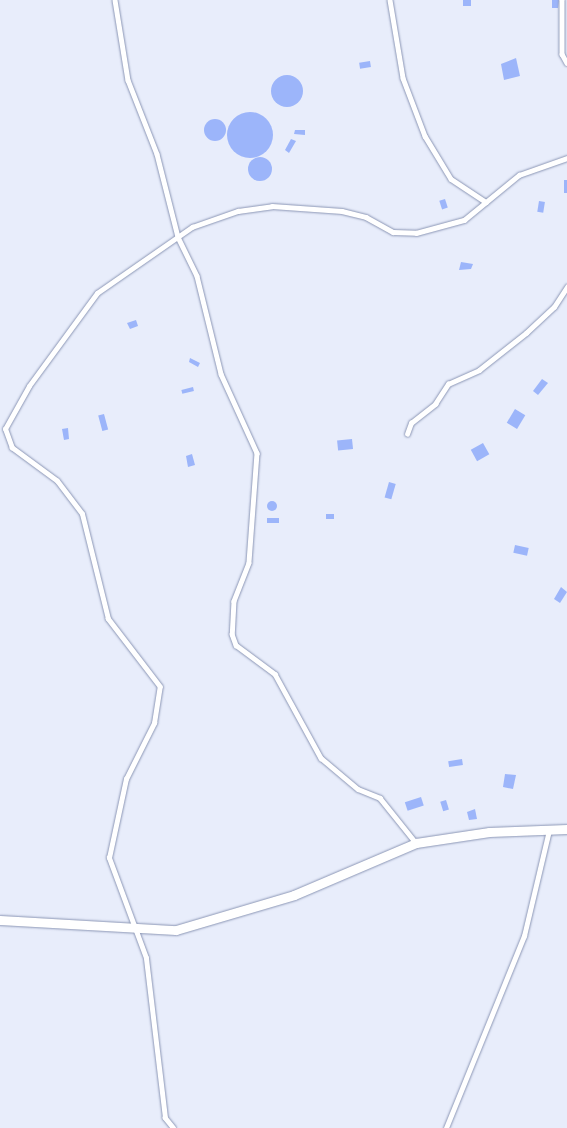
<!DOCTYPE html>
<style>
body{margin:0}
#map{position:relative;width:567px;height:1128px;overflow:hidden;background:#e8edfb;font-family:"Open Sans",sans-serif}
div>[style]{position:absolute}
.building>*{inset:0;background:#9cb5fa;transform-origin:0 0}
.round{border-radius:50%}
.roads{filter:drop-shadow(0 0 1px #8b96b5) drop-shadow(0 0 1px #8b96b5)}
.service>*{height:4.5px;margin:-2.25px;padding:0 2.25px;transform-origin:2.25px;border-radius:2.25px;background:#fff}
.minor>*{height:9px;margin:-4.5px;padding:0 4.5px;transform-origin:4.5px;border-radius:4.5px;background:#fff}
span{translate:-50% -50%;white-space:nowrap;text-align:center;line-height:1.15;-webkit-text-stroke:4px #e8edfb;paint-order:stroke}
</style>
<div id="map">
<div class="building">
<div style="left:463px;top:0;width:8px;height:6px"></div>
<div style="clip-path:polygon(552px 0,559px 0,558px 8px,552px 8px)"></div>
<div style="clip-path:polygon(516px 58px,520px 76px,504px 80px,501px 64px)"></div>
<div style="left:370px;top:61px;width:6px;height:11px;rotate:81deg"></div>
<div class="round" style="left:271px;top:75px;width:32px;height:32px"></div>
<div class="round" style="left:227px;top:112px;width:46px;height:46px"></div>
<div class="round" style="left:204px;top:119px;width:22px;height:22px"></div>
<div style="clip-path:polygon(295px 130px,305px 130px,305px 135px,294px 134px)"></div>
<div style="clip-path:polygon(291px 139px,296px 141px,289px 153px,285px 150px)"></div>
<div class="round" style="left:248px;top:157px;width:24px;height:24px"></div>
<div style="left:564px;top:180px;width:3px;height:13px"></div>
<div style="left:445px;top:199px;width:9px;height:6px;rotate:72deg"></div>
<div style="left:539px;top:201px;width:6px;height:11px;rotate:9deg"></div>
<div style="clip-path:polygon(461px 262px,473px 264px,471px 269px,459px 270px)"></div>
<div style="clip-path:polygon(136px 320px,138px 326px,130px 329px,127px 323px)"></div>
<div style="clip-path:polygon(190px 358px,200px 363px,198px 367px,189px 362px)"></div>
<div style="clip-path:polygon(542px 379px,548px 383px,538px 395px,533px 391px)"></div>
<div style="left:193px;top:387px;width:4px;height:12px;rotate:76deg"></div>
<div style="left:515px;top:409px;width:12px;height:16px;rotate:31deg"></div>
<div style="left:104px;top:414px;width:16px;height:6px;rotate:75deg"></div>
<div style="clip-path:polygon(68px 428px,69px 439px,64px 440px,62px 429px)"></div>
<div style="left:352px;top:439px;width:10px;height:15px;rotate:84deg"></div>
<div style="left:483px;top:443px;width:13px;height:14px;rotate:61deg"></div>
<div style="clip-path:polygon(192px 454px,195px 465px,188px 467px,186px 456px)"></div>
<div style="left:389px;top:482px;width:7px;height:16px;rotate:16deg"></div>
<div class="round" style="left:267px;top:501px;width:10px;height:10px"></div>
<div style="left:326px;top:514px;width:8px;height:5px"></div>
<div style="left:267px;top:518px;width:12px;height:5px"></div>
<div style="left:515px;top:545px;width:14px;height:8px;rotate:12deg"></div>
<div style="clip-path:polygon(561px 587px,567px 592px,560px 603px,554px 599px)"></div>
<div style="left:462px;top:759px;width:6px;height:14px;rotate:81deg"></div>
<div style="clip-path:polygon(505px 774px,516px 775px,513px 789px,503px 787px)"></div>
<div style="left:421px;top:797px;width:9px;height:17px;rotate:72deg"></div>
<div style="left:446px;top:800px;width:10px;height:6px;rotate:73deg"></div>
<div style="clip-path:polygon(475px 809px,477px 819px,469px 820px,467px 812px)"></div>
</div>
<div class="roads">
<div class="service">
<div style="left:115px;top:0;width:81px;rotate:80.8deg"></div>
<div style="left:128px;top:80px;width:79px;rotate:68.6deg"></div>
<div style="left:157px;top:154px;width:86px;rotate:75.8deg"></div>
<div style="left:178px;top:237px;width:43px;rotate:64deg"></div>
<div style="left:197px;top:276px;width:101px;rotate:76.2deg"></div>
<div style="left:221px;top:374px;width:87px;rotate:65.5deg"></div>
<div style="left:257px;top:453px;width:110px;rotate:94.2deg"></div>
<div style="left:249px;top:563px;width:41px;rotate:111.5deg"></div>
<div style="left:234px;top:601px;width:33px;rotate:93deg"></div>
<div style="left:232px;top:634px;width:12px;rotate:70deg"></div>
<div style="left:236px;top:645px;width:49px;rotate:36.6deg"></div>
<div style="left:275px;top:674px;width:96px;rotate:61.3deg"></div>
<div style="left:321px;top:758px;width:48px;rotate:40deg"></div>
<div style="left:358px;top:789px;width:24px;rotate:22deg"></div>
<div style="left:380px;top:798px;width:58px;rotate:51.3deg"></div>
<div style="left:390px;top:0;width:79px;rotate:80.5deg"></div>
<div style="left:403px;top:78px;width:62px;rotate:69.2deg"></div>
<div style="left:425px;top:136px;width:50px;rotate:58.8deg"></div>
<div style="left:451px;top:179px;width:42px;rotate:33.3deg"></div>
<div style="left:562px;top:0;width:54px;rotate:90deg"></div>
<div style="left:562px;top:54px;width:10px;rotate:61deg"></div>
<div style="left:407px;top:434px;width:12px;rotate:-70deg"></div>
<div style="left:411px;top:423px;width:31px;rotate:-38deg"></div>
<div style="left:435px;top:404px;width:24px;rotate:-57deg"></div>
<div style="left:448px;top:384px;width:34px;rotate:-24deg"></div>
<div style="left:479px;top:370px;width:60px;rotate:-38.2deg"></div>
<div style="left:526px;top:333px;width:38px;rotate:-43deg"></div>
<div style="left:554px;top:307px;width:24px;rotate:-57deg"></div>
<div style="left:173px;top:1128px;width:13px;rotate:-129deg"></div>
<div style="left:165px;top:1118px;width:161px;rotate:-96.8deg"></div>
<div style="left:146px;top:958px;width:107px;rotate:-110.3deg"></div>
<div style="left:109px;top:858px;width:81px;rotate:-77.9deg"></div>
<div style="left:126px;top:779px;width:63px;rotate:-63.4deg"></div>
<div style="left:154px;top:723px;width:36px;rotate:-81deg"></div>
<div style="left:160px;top:687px;width:86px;rotate:-127.4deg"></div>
<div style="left:108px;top:619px;width:108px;rotate:-103.9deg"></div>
<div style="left:82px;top:514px;width:41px;rotate:-127.1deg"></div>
<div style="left:57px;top:481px;width:56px;rotate:-143.7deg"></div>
<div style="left:12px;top:448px;width:20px;rotate:-110deg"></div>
<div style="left:5px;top:429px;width:49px;rotate:-60.8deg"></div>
<div style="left:29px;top:386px;width:115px;rotate:-53.8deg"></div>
<div style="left:97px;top:293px;width:116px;rotate:-34.8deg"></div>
<div style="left:192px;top:227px;width:49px;rotate:-19.2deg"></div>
<div style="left:238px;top:211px;width:34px;rotate:-8deg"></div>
<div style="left:272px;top:206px;width:70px;rotate:4.1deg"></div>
<div style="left:342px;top:211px;width:25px;rotate:14deg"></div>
<div style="left:366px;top:217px;width:31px;rotate:29deg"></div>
<div style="left:393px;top:232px;width:23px;rotate:2deg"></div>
<div style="left:416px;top:233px;width:50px;rotate:-15.2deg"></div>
<div style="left:464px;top:220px;width:71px;rotate:-39.3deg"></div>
<div style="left:519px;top:175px;width:51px;rotate:-19.5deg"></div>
<div style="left:446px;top:1128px;width:207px;rotate:-67.9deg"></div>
<div style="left:524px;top:936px;width:109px;rotate:-76.7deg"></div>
</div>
<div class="minor">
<div style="left:0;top:920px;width:176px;rotate:3.3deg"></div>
<div style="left:176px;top:930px;width:123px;rotate:-16.5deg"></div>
<div style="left:294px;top:895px;width:133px;rotate:-23.1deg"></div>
<div style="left:416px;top:843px;width:74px;rotate:-8.6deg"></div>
<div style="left:489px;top:832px;width:78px;rotate:-2.2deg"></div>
</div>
</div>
</div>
